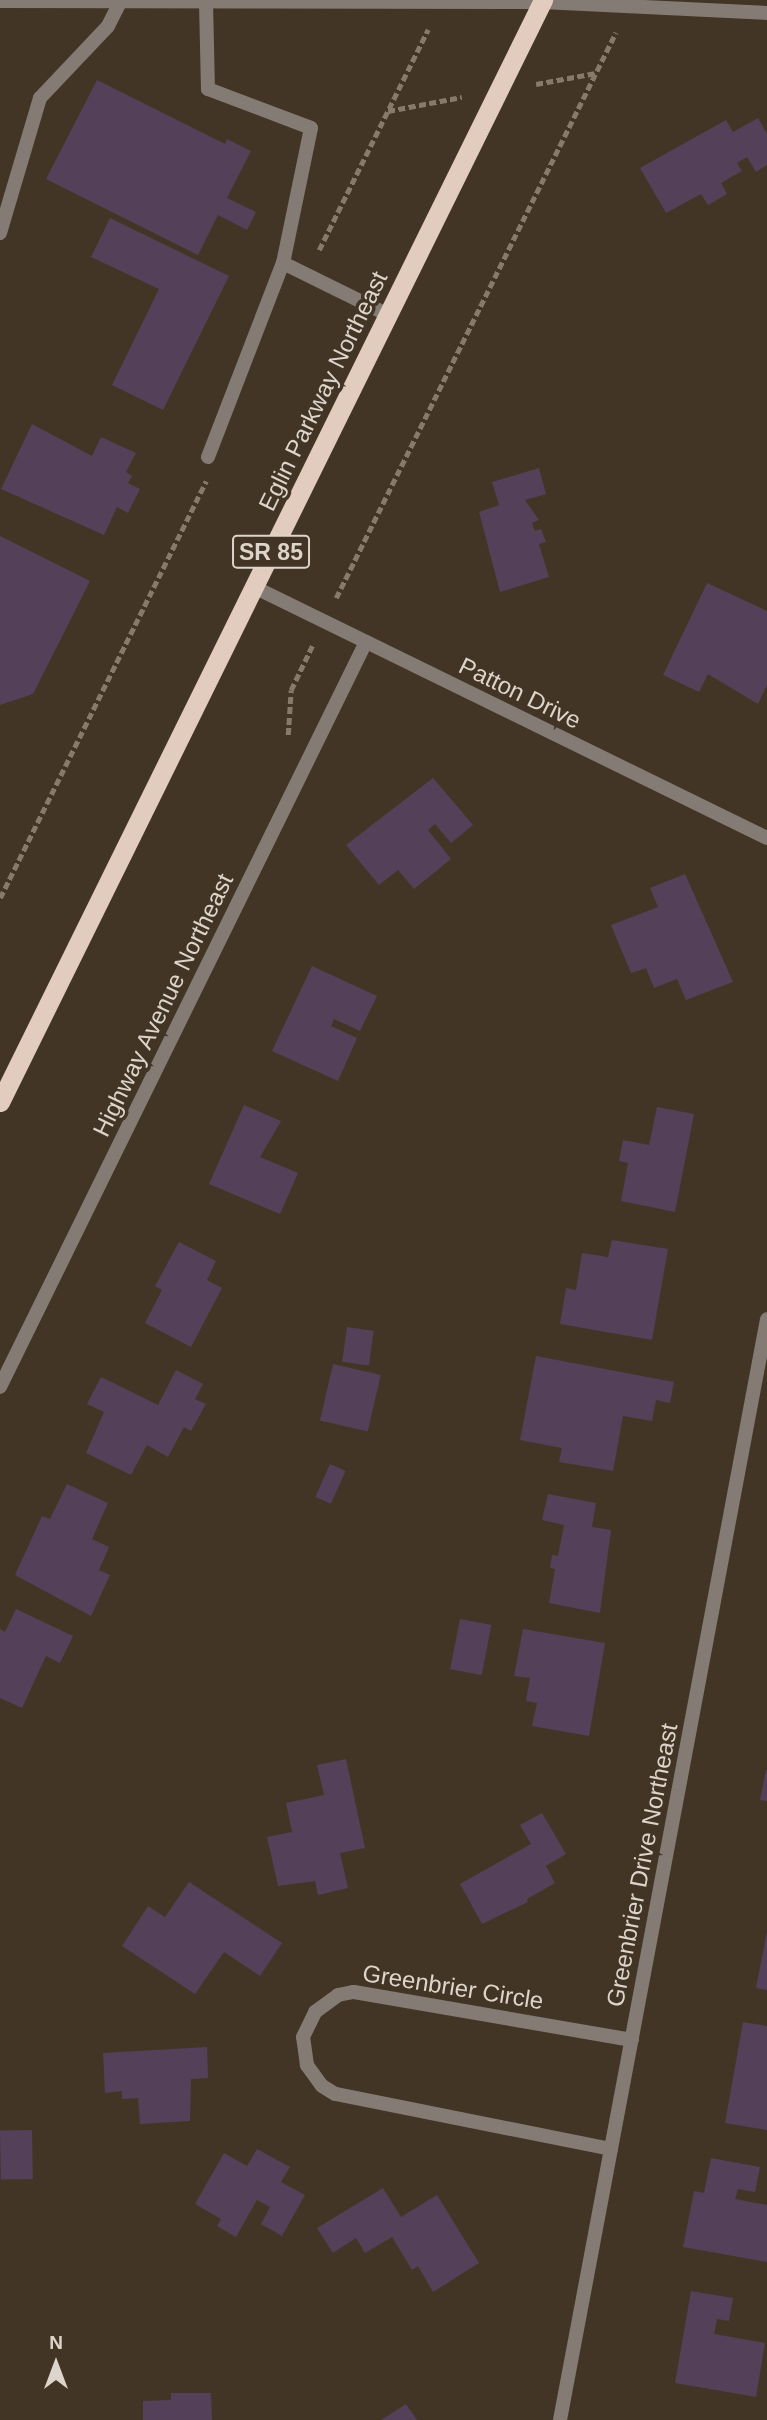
<!DOCTYPE html>
<style>
body{margin:0}
#map{position:relative;width:767px;height:2420px;overflow:hidden;background:#433525;font-family:Helvetica,sans-serif}
div>[style]{position:absolute}
.building>*{inset:0;background:#544058;transform-origin:0 0}
.path>*{height:4.5px;margin-top:-2.25px;transform-origin:0;background:repeating-linear-gradient(90deg,#867a6d 0 7px,transparent 0 10.5px)}
.service>*{height:14px;margin:-7px;padding:0 7px;transform-origin:7px;border-radius:7px;background:#857b75}
.minor>*{height:14px;margin:-7px;padding:0 7px;transform-origin:7px;border-radius:7px;background:#857b75}
.trunk>*{height:19px;margin:-9.5px;padding:0 9.5px;transform-origin:9.5px;border-radius:9.5px;background:#e1ccbe}
span{translate:-50% -50%;white-space:nowrap;text-align:center;line-height:1.15;-webkit-text-stroke:7px #433525;paint-order:stroke}
.shield-label span{padding:2px 5px;background:#433525;border:2px solid;border-radius:5px;-webkit-text-stroke-width:0}
.shield-label{font-size:23px;color:#ddd5cb;font-weight:700}
.street-label{font-size:24px;color:#ddd5cb}
.north{position:absolute;left:21px;top:2329px;width:70px;height:70px;-webkit-text-stroke:5px #433525;paint-order:stroke;rotate:0deg;font-size:19px;font-weight:700;line-height:28px;text-align:center;color:#ddd5cb}
.north::after{content:'';display:block;margin:auto;width:24px;height:32px;background:#ddd5cb;clip-path:polygon(50% 0,100% 100%,50% 72%,0 100%)}
</style>
<div id="map">
<div class="building">
<div style="clip-path:polygon(97px 80px,225px 144px,227px 139px,251px 151px,227px 198px,256px 212px,247px 230px,218px 215px,198px 255px,46px 179px)"></div>
<div style="clip-path:polygon(758px 118px,767px 134px,767px 165px,756px 172px,747px 157px,737px 163px,742px 171px,721px 183px,727px 194px,708px 205px,701px 194px,666px 213px,640px 168px,726px 120px,733px 132px)"></div>
<div style="clip-path:polygon(110px 218px,229px 276px,163px 410px,112px 385px,159px 289px,91px 257px)"></div>
<div style="clip-path:polygon(32px 424px,92px 456px,101px 437px,136px 453px,126px 472px,132px 476px,128px 483px,140px 489px,128px 513px,117px 507px,104px 535px,1px 489px)"></div>
<div style="clip-path:polygon(539px 468px,546px 494px,525px 500px,539px 520px,532px 523px,535px 531px,541px 529px,546px 542px,539px 544px,549px 577px,500px 592px,479px 512px,499px 505px,492px 482px)"></div>
<div style="clip-path:polygon(0 536px,90px 581px,33px 694px,0 705px)"></div>
<div style="clip-path:polygon(707px 583px,767px 611px,767px 685px,758px 704px,708px 674px,699px 692px,663px 675px)"></div>
<div style="clip-path:polygon(433px 778px,473px 825px,451px 843px,435px 824px,428px 830px,451px 859px,414px 889px,398px 870px,379px 885px,346px 845px)"></div>
<div style="clip-path:polygon(685px 874px,733px 982px,686px 1000px,677px 979px,654px 988px,646px 968px,631px 973px,611px 925px,658px 907px,650px 888px)"></div>
<div style="clip-path:polygon(312px 966px,377px 996px,360px 1031px,334px 1019px,331px 1026px,357px 1038px,338px 1081px,272px 1051px)"></div>
<div style="clip-path:polygon(244px 1105px,281px 1121px,260px 1157px,298px 1173px,280px 1214px,209px 1184px)"></div>
<div style="clip-path:polygon(657px 1107px,694px 1114px,675px 1212px,621px 1201px,628px 1163px,619px 1161px,623px 1140px,649px 1145px)"></div>
<div style="clip-path:polygon(612px 1240px,668px 1249px,652px 1340px,560px 1324px,566px 1288px,576px 1290px,582px 1253px,608px 1257px)"></div>
<div style="clip-path:polygon(179px 1242px,216px 1261px,207px 1280px,222px 1288px,191px 1347px,145px 1323px,162px 1290px,155px 1286px)"></div>
<div style="left:347px;top:1327px;width:27px;height:35px;rotate:8deg"></div>
<div style="clip-path:polygon(536px 1356px,674px 1382px,670px 1403px,656px 1400px,652px 1421px,623px 1416px,613px 1471px,559px 1462px,562px 1448px,520px 1440px)"></div>
<div style="left:333px;top:1364px;width:49px;height:58px;rotate:13deg"></div>
<div style="clip-path:polygon(176px 1370px,203px 1384px,195px 1399px,206px 1404px,191px 1431px,184px 1427px,168px 1457px,147px 1445px,131px 1475px,86px 1453px,104px 1412px,87px 1404px,101px 1377px,158px 1405px)"></div>
<div style="left:330px;top:1464px;width:17px;height:36px;rotate:24deg"></div>
<div style="clip-path:polygon(67px 1484px,108px 1503px,92px 1539px,109px 1547px,99px 1570px,110px 1575px,91px 1616px,15px 1575px,42px 1516px,50px 1519px)"></div>
<div style="clip-path:polygon(548px 1494px,596px 1503px,592px 1527px,611px 1530px,600px 1613px,549px 1603px,555px 1569px,550px 1568px,552px 1555px,558px 1556px,564px 1525px,542px 1520px)"></div>
<div style="clip-path:polygon(16px 1609px,73px 1636px,60px 1663px,46px 1656px,22px 1708px,0 1698px,0 1629px,5px 1632px)"></div>
<div style="left:460px;top:1619px;width:32px;height:51px;rotate:11deg"></div>
<div style="clip-path:polygon(523px 1629px,605px 1643px,589px 1736px,532px 1726px,537px 1703px,526px 1701px,530px 1678px,514px 1676px)"></div>
<div style="clip-path:polygon(346px 1759px,365px 1848px,340px 1853px,348px 1888px,318px 1895px,315px 1881px,278px 1886px,267px 1837px,292px 1832px,286px 1803px,324px 1795px,317px 1765px)"></div>
<div style="clip-path:polygon(766px 1770px,767px 1770px,767px 1801px,760px 1800px)"></div>
<div style="clip-path:polygon(542px 1813px,566px 1854px,546px 1866px,555px 1883px,527px 1899px,528px 1902px,482px 1924px,460px 1884px,531px 1844px,520px 1825px)"></div>
<div style="clip-path:polygon(189px 1882px,282px 1943px,260px 1976px,224px 1952px,195px 1994px,122px 1946px,148px 1906px,165px 1917px)"></div>
<div style="clip-path:polygon(767px 1931px,767px 1990px,756px 1988px)"></div>
<div style="clip-path:polygon(743px 2022px,767px 2026px,767px 2130px,725px 2123px)"></div>
<div style="clip-path:polygon(207px 2047px,208px 2078px,191px 2079px,190px 2121px,140px 2124px,138px 2098px,122px 2099px,122px 2091px,105px 2093px,103px 2053px)"></div>
<div style="left:32px;top:2130px;width:49px;height:32px;rotate:89deg"></div>
<div style="clip-path:polygon(257px 2149px,290px 2167px,281px 2182px,305px 2195px,282px 2236px,261px 2224px,270px 2207px,257px 2200px,236px 2237px,217px 2226px,221px 2219px,195px 2204px,224px 2153px,247px 2166px)"></div>
<div style="clip-path:polygon(711px 2158px,760px 2167px,755px 2192px,738px 2189px,735px 2199px,767px 2205px,767px 2262px,683px 2247px,694px 2191px,704px 2193px)"></div>
<div style="clip-path:polygon(383px 2188px,401px 2217px,437px 2195px,479px 2263px,433px 2292px,418px 2266px,412px 2270px,392px 2237px,365px 2253px,356px 2238px,333px 2253px,317px 2228px)"></div>
<div style="clip-path:polygon(691px 2291px,733px 2298px,729px 2321px,717px 2319px,714px 2334px,765px 2343px,756px 2397px,675px 2383px)"></div>
<div style="clip-path:polygon(171px 2393px,211px 2393px,212px 2420px,143px 2420px,143px 2401px,171px 2400px)"></div>
<div style="clip-path:polygon(406px 2404px,417px 2420px,381px 2420px)"></div>
</div>
<div class="path">
<div style="left:536px;top:84px;width:61px;rotate:-10.4deg"></div>
<div style="left:388px;top:111px;width:75px;rotate:-10.7deg"></div>
<div style="left:319px;top:250px;width:246px;rotate:-63.7deg"></div>
<div style="left:336px;top:598px;width:631px;rotate:-63.68deg"></div>
<div style="left:288px;top:735px;width:45px;rotate:-86.2deg"></div>
<div style="left:291px;top:690px;width:51px;rotate:-64.4deg"></div>
<div style="left:0;top:898px;width:465px;rotate:-63.7deg"></div>
</div>
<div class="service">
<div style="left:206px;top:2px;width:87px;rotate:88.7deg"></div>
<div style="left:208px;top:89px;width:110px;rotate:20.7deg"></div>
<div style="left:311px;top:128px;width:138px;rotate:101.7deg"></div>
<div style="left:283px;top:263px;width:117px;rotate:26.3deg"></div>
<div style="left:0;top:233px;width:141px;rotate:-73.5deg"></div>
<div style="left:40px;top:98px;width:99px;rotate:-46.6deg"></div>
<div style="left:108px;top:26px;width:27px;rotate:-63deg"></div>
<div style="left:208px;top:457px;width:208px;rotate:-68.9deg"></div>
</div>
<div class="minor">
<div style="left:0;top:1px;width:542px;rotate:0.11deg"></div>
<div style="left:542px;top:2px;width:225px;rotate:2.8deg"></div>
<div style="left:254px;top:587px;width:571px;rotate:26.07deg"></div>
<div style="left:0;top:1387px;width:830px;rotate:-63.84deg"></div>
<div style="left:611px;top:2149px;width:281px;rotate:-168.7deg"></div>
<div style="left:335px;top:2094px;width:15px;rotate:-148deg"></div>
<div style="left:322px;top:2086px;width:26px;rotate:-126deg"></div>
<div style="left:307px;top:2065px;width:28px;rotate:-98deg"></div>
<div style="left:303px;top:2037px;width:28px;rotate:-64deg"></div>
<div style="left:315px;top:2012px;width:29px;rotate:-36deg"></div>
<div style="left:338px;top:1995px;width:16px;rotate:-11deg"></div>
<div style="left:354px;top:1992px;width:282px;rotate:9.8deg"></div>
<div style="left:560px;top:2420px;width:1120px;rotate:-79.35deg"></div>
</div>
<div class="trunk">
<div style="left:0;top:1102px;width:1229px;rotate:-63.77deg"></div>
</div>
<div class="shield-label">
<span style="left:271px;top:552px">SR 85</span>
</div>
<div class="street-label">
<span style="left:323px;top:391px;rotate:-64deg">Eglin Parkway Northeast</span>
<span style="left:520px;top:693px;rotate:26deg">Patton Drive</span>
<span style="left:163px;top:1005px;rotate:-64deg">Highway Avenue Northeast</span>
<span style="left:642px;top:1865px;rotate:-79deg">Greenbrier Drive Northeast</span>
<span style="left:453px;top:1987px;rotate:9deg">Greenbrier Circle</span>
</div>
<div class="north">N</div>
</div>
